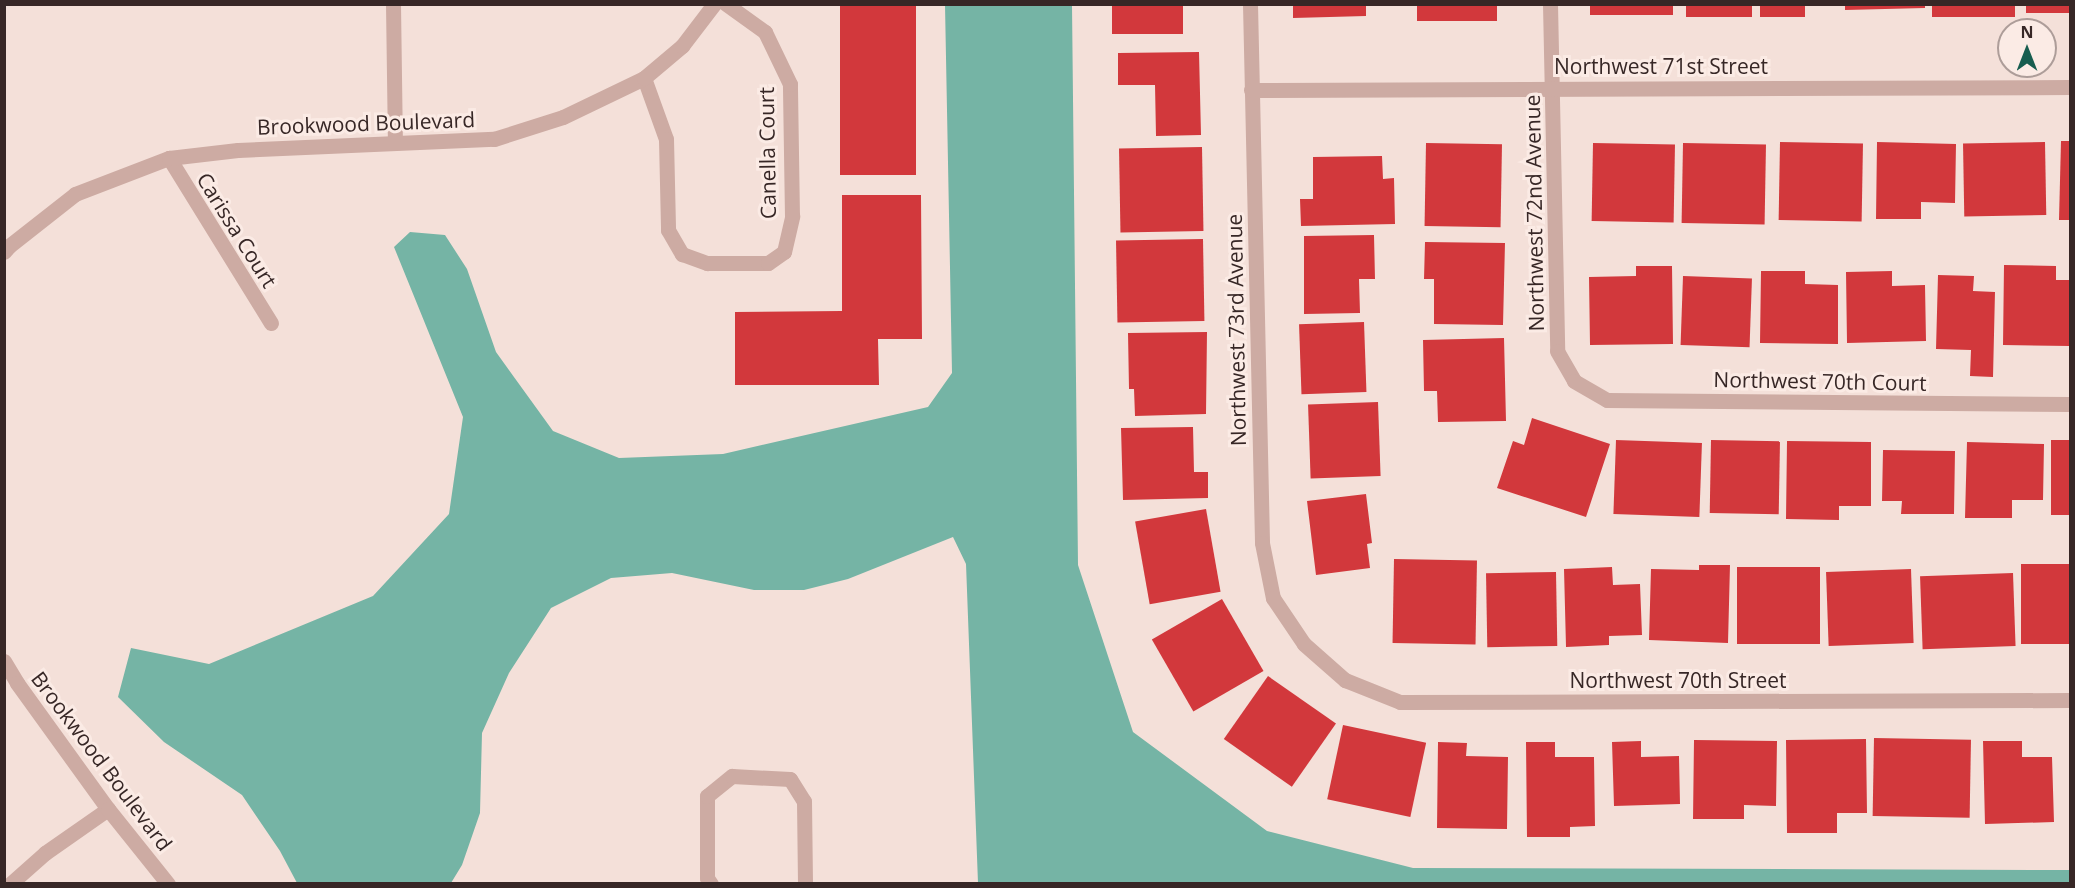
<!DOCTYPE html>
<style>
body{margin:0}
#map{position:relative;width:2075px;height:888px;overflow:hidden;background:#f4e0d9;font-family:"Open Sans",sans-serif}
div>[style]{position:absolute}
.water>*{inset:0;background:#75b4a5}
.building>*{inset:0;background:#d2383c;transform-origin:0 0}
.lane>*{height:15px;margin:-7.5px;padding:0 7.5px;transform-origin:7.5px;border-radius:7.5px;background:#cdaba3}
.street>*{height:15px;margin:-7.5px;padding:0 7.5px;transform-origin:7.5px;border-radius:7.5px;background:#cdaba3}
span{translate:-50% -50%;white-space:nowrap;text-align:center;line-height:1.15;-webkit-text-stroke:6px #fbebe5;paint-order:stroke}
.street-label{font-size:21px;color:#372726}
.frame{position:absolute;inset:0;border:6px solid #372726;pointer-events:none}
.north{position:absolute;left:1997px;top:18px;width:60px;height:60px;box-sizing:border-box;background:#fbebe5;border:2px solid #ad9d99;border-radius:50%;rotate:0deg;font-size:16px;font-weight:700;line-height:24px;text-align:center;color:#372726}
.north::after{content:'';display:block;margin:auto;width:21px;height:27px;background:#175d4f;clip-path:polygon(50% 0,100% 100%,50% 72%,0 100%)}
</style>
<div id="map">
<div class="water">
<div style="clip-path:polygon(945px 5px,1072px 5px,1078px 565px,1133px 732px,1267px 831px,1413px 868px,2070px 870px,2070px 883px,978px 883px,966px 564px,953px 537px,848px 579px,804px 590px,754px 590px,672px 573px,611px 578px,551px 608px,509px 673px,482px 733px,480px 813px,462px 865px,451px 883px,297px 883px,280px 851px,242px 795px,164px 742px,118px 697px,131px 648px,209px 664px,373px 596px,449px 514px,463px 417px,394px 247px,410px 232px,445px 235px,467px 269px,496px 352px,553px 431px,619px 458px,723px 454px,928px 407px,952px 373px)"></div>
</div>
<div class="building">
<div style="left:840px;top:4px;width:76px;height:171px"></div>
<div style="left:1112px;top:4px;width:71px;height:30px"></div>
<div style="clip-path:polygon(1293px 4px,1366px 4px,1366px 16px,1293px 18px)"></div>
<div style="left:1417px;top:4px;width:80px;height:17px"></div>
<div style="left:1590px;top:4px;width:83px;height:11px"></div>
<div style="left:1686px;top:4px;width:66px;height:13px"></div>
<div style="left:1760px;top:4px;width:45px;height:13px"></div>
<div style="clip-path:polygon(1845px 4px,1925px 4px,1925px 8px,1845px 10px)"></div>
<div style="left:1932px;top:4px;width:83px;height:13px"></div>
<div style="left:2026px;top:4px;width:44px;height:9px"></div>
<div style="clip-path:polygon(1199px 52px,1201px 135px,1156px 136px,1155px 85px,1118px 85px,1118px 53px)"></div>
<div style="clip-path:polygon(2061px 141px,2070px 141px,2070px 220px,2059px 220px)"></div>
<div style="left:1780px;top:142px;width:83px;height:78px;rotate:1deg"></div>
<div style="clip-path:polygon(1877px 142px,1956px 144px,1955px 203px,1921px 202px,1921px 219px,1876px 219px)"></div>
<div style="left:2045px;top:142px;width:73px;height:82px;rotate:89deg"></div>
<div style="left:1426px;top:143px;width:76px;height:83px;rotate:1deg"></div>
<div style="left:1593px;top:143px;width:82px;height:78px;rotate:1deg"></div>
<div style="left:1683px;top:143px;width:83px;height:80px;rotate:1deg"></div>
<div style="left:1202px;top:147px;width:84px;height:83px;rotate:89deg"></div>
<div style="clip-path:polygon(1382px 156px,1383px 179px,1394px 178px,1395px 224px,1301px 226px,1300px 199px,1313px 199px,1313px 157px)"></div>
<div style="clip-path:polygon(842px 195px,921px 195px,922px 339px,878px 339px,879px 385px,735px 385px,735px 312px,842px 311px)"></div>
<div style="clip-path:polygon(1374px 235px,1375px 279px,1359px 279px,1360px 313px,1304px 314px,1304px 236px)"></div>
<div style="left:1203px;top:239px;width:82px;height:87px;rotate:89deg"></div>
<div style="clip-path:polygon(1425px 242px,1505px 243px,1503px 325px,1434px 324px,1434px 279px,1424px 279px)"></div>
<div style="clip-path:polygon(2004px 265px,2056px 266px,2056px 280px,2070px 280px,2070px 346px,2003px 345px)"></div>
<div style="clip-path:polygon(1636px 266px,1672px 266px,1673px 344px,1590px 345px,1589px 277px,1636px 276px)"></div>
<div style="clip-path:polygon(1761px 271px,1805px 271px,1805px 284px,1838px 285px,1838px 344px,1760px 343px)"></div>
<div style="clip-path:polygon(1892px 271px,1892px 286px,1925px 285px,1926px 341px,1847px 343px,1846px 272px)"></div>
<div style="clip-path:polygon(1938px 275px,1974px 276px,1973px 291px,1995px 292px,1993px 377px,1970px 376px,1971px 350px,1936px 349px)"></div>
<div style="left:1683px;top:276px;width:69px;height:69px;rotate:2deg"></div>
<div style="left:1364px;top:322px;width:70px;height:65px;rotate:88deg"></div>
<div style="clip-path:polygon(1207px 332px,1206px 414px,1135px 416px,1134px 389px,1129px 389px,1128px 333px)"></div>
<div style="clip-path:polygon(1504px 338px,1506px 421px,1438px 422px,1437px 391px,1424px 391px,1423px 340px)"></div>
<div style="left:1378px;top:402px;width:74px;height:70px;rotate:88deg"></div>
<div style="clip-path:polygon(1532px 418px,1610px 444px,1586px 517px,1497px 488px,1513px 441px,1524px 445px)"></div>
<div style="clip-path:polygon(1193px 427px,1194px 472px,1208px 472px,1208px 498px,1123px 500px,1121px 428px)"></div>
<div style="left:1616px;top:440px;width:86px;height:74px;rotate:2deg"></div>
<div style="left:1711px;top:440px;width:69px;height:73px;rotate:1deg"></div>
<div style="left:2051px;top:440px;width:19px;height:75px"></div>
<div style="clip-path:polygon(1787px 441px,1871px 442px,1871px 506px,1839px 506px,1839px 520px,1786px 519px)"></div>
<div style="clip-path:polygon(1967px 442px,2044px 444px,2043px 500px,2012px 500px,2012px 518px,1965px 518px)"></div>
<div style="clip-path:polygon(1883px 450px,1955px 451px,1954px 514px,1901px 514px,1902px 501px,1882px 501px)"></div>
<div style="clip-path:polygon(1366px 494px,1372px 543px,1367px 544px,1370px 568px,1316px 575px,1307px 501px)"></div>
<div style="left:1206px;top:509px;width:84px;height:72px;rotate:80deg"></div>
<div style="left:1394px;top:559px;width:83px;height:84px;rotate:1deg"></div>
<div style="left:2070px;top:564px;width:80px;height:49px;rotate:90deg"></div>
<div style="clip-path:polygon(1699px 565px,1730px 565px,1728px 643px,1649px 640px,1651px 569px,1699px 570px)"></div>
<div style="clip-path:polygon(1612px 567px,1613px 585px,1640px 584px,1642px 635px,1609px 636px,1609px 645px,1566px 647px,1564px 569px)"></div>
<div style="left:1737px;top:567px;width:83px;height:77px"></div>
<div style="left:1911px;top:569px;width:74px;height:85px;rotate:88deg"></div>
<div style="left:1556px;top:572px;width:74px;height:70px;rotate:89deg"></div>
<div style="left:2013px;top:573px;width:73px;height:93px;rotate:88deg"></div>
<div style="left:1222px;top:599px;width:83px;height:81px;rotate:60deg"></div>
<div style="left:1268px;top:676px;width:83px;height:77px;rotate:35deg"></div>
<div style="left:1343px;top:725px;width:85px;height:76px;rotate:12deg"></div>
<div style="left:1874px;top:738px;width:97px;height:78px;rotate:1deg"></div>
<div style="clip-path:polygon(1866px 739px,1867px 813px,1837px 813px,1837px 833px,1787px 833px,1786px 740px)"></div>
<div style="clip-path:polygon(1694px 740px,1777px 741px,1776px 806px,1744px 805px,1744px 819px,1693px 819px)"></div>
<div style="clip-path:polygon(1641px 741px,1641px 757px,1679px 756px,1680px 804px,1614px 806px,1612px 742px)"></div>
<div style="clip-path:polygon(1983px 741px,2022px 741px,2022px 757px,2052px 757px,2054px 822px,1985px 824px)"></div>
<div style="clip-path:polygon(1438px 742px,1467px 743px,1466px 756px,1508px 757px,1507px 829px,1437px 828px)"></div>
<div style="clip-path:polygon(1526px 742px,1555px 742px,1555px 757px,1594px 757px,1595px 826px,1570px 827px,1570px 837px,1527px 837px)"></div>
</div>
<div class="lane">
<div style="left:393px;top:4px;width:138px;rotate:89.2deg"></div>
<div style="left:169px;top:158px;width:194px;rotate:58.3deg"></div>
<div style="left:10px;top:884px;width:47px;rotate:-41.5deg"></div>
<div style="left:45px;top:853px;width:77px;rotate:-34.9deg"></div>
<div style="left:711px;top:884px;width:7px;rotate:-124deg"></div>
<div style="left:707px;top:878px;width:82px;rotate:-90deg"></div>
<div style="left:707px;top:796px;width:32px;rotate:-39deg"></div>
<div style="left:732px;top:776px;width:58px;rotate:3deg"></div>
<div style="left:790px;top:779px;width:26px;rotate:58deg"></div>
<div style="left:804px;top:801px;width:83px;rotate:89.3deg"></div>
</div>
<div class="street">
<div style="left:1250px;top:4px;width:539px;rotate:88.72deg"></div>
<div style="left:1262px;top:543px;width:56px;rotate:78.7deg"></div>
<div style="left:1273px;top:598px;width:55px;rotate:56deg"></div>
<div style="left:1304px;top:644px;width:55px;rotate:41.3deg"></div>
<div style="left:1345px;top:680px;width:59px;rotate:21.8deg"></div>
<div style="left:1400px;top:702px;width:670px;rotate:-0.17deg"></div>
<div style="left:1550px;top:4px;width:347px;rotate:88.8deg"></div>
<div style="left:1557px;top:351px;width:34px;rotate:60deg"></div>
<div style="left:1574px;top:381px;width:38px;rotate:30deg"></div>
<div style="left:1607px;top:400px;width:463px;rotate:0.5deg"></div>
<div style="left:644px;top:78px;width:65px;rotate:70.2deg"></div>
<div style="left:666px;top:139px;width:91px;rotate:88.7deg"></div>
<div style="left:668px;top:230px;width:28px;rotate:60deg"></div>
<div style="left:682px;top:254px;width:27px;rotate:20deg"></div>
<div style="left:707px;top:263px;width:61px"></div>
<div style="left:768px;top:263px;width:19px;rotate:-35deg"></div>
<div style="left:784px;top:252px;width:37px;rotate:-77deg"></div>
<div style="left:792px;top:216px;width:132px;rotate:-90.9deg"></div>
<div style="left:790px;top:84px;width:58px;rotate:-115.7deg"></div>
<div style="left:765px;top:32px;width:48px;rotate:-144.3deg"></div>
<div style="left:1251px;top:90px;width:819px;rotate:-0.21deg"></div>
<div style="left:4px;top:252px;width:8px;rotate:-50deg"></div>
<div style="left:9px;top:246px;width:84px;rotate:-38.2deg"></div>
<div style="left:75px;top:194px;width:101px;rotate:-21deg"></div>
<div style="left:169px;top:158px;width:69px;rotate:-6.6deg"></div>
<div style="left:238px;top:150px;width:256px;rotate:-2.5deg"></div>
<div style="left:494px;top:139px;width:72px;rotate:-17.7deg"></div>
<div style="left:563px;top:117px;width:90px;rotate:-25.7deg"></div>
<div style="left:644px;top:78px;width:50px;rotate:-40.1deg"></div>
<div style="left:682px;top:46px;width:53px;rotate:-52.7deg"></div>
<div style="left:4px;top:661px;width:26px;rotate:59deg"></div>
<div style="left:17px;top:683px;width:155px;rotate:54.2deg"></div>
<div style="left:108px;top:809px;width:96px;rotate:51.3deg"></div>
</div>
<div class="street-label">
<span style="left:1661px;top:66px">Northwest 71st Street</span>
<span style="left:366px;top:123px;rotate:-2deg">Brookwood Boulevard</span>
<span style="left:767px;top:153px;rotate:-91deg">Canella Court</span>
<span style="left:1534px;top:213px;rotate:-91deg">Northwest 72nd Avenue</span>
<span style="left:237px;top:230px;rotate:58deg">Carissa Court</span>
<span style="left:1236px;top:330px;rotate:-91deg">Northwest 73rd Avenue</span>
<span style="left:1820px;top:381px;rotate:1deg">Northwest 70th Court</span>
<span style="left:1678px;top:680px">Northwest 70th Street</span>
<span style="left:102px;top:761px;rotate:53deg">Brookwood Boulevard</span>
</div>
<div class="frame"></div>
<div class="north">N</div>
</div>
